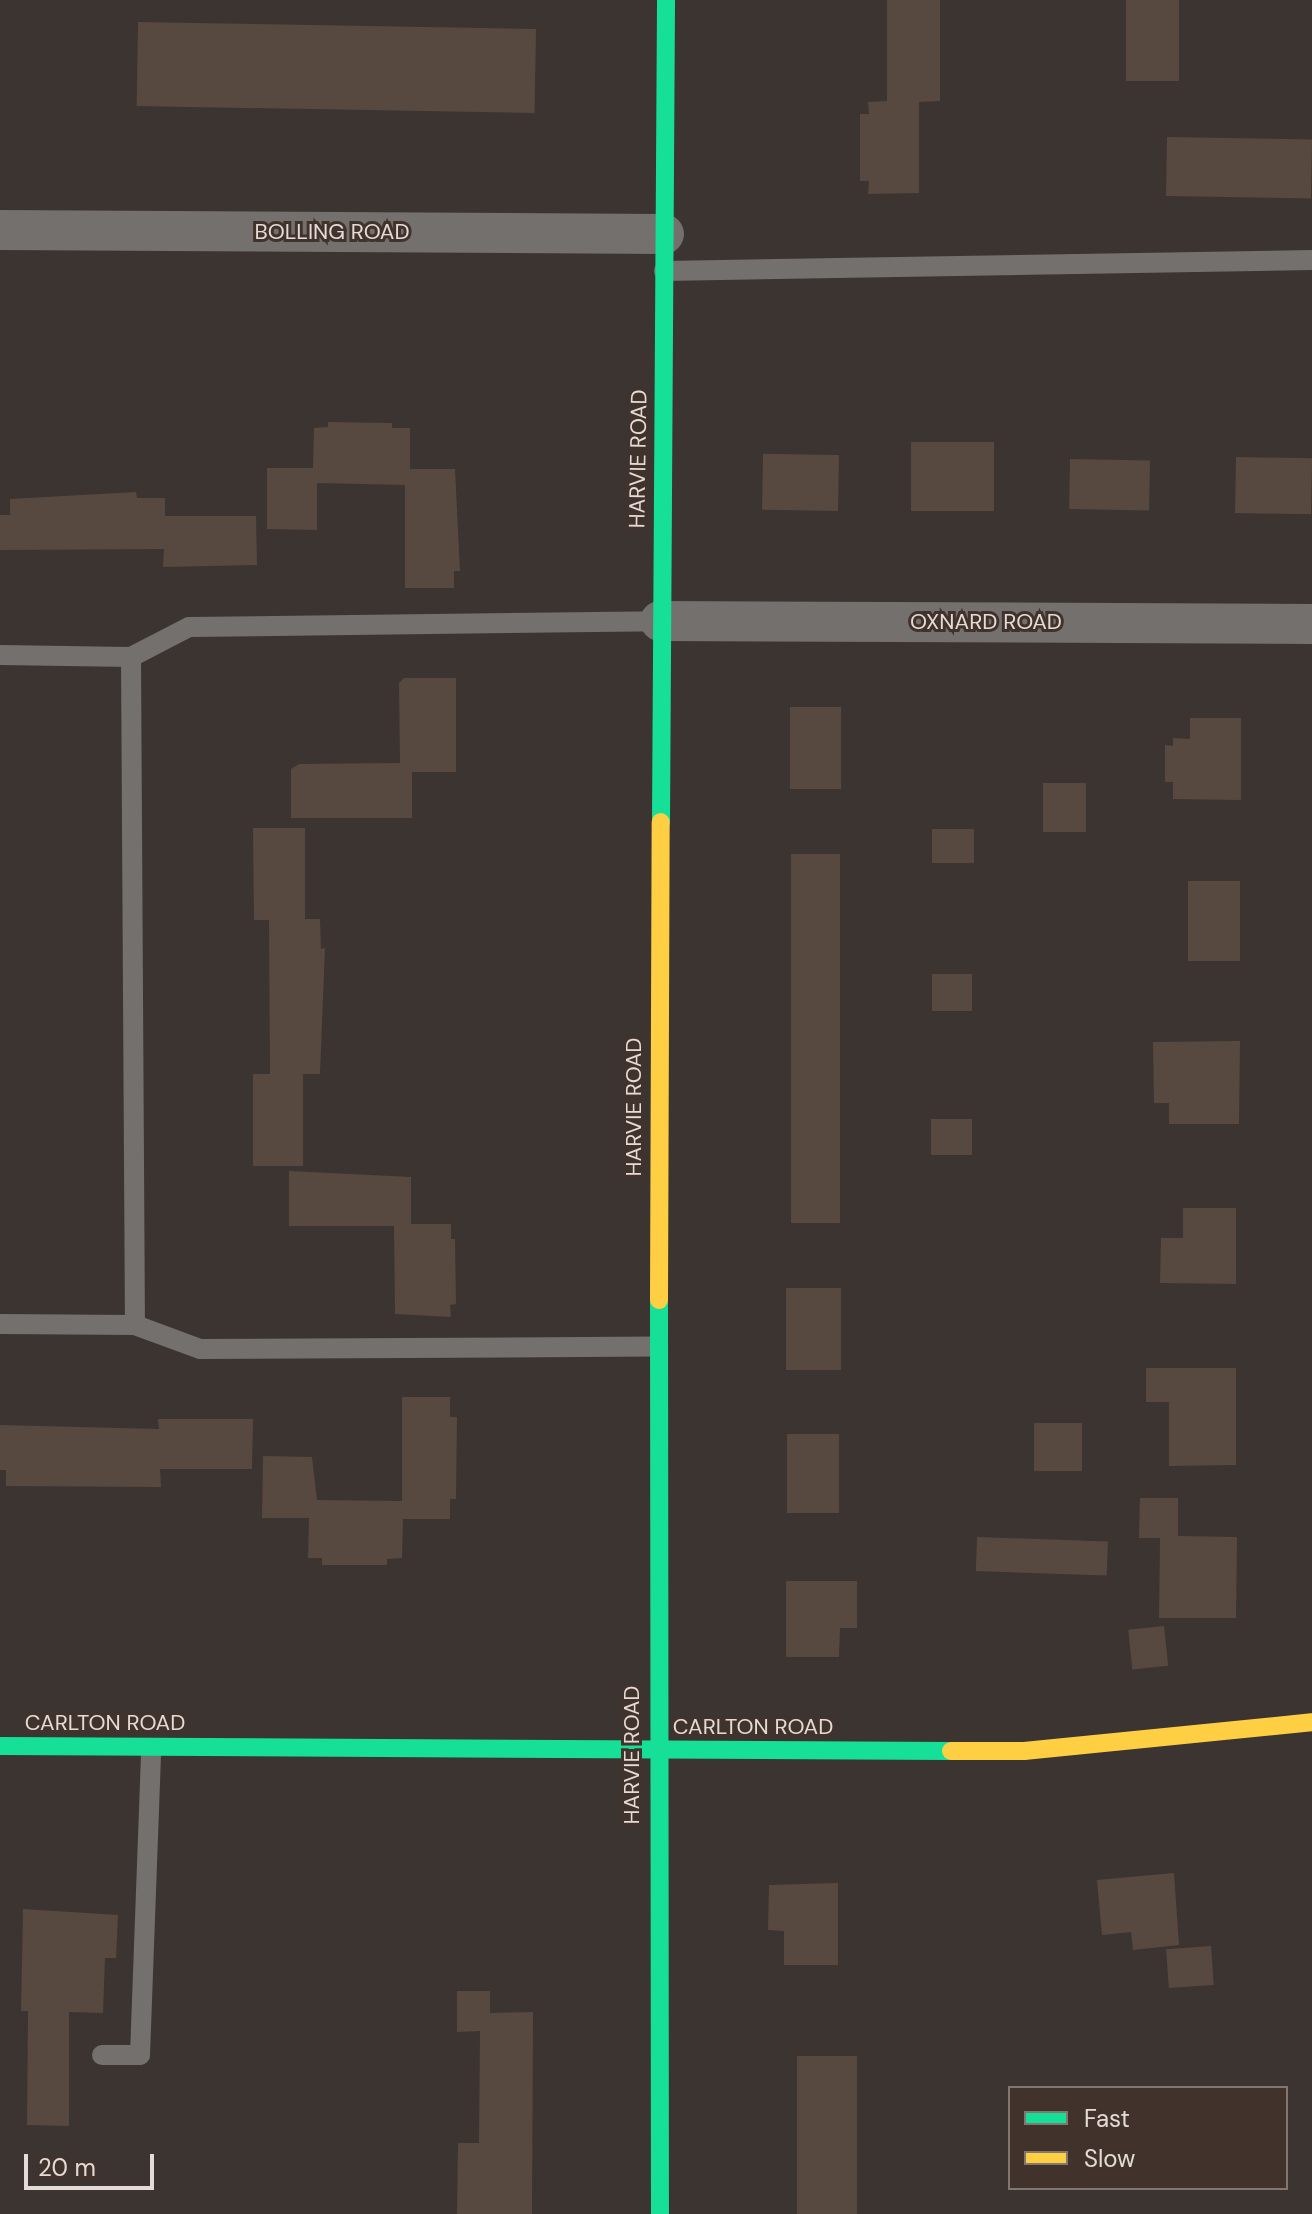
<!DOCTYPE html>
<style>
body{margin:0}
#map{position:relative;width:1312px;height:2214px;overflow:hidden;background:#3c3431;font-family:"DM Sans",sans-serif}
div>[style]{position:absolute}
.building>*{inset:0;background:#574940;transform-origin:0 0}
.lane>*{height:20px;margin:-10px;padding:0 10px;transform-origin:10px;border-radius:10px;background:#73706e}
.street>*{height:40px;margin:-20px;padding:0 20px;transform-origin:20px;border-radius:20px;background:#73706e}
.fast>*{height:18px;margin:-9px;padding:0 9px;transform-origin:9px;border-radius:9px;background:#16e098}
.slow>*{height:18px;margin:-9px;padding:0 9px;transform-origin:9px;border-radius:9px;background:#ffcf43}
span{translate:-50% -50%;white-space:nowrap;text-align:center;line-height:1.15;-webkit-text-stroke:6px #41332c;paint-order:stroke}
.street-label{font-size:22px;color:#e4dbd7}
.legend{position:absolute;left:1008px;top:2086px;width:280px;height:104px;box-sizing:border-box;background:#41332c;border:2px solid #827670;margin:0;padding:10px 14px;list-style:none;font-size:24px;color:#e4dbd7}
.legend li{display:flex;align-items:center;gap:16px;height:40px}
.legend b{width:40px;border:2px solid #827670}
.scale{position:absolute;left:24px;top:2154px;width:130px;height:36px;box-sizing:border-box;border:4px solid #e4dbd7;border-top:0;padding-left:10px;font-size:24px;line-height:28px;white-space:nowrap;color:#e4dbd7;-webkit-text-stroke:6px #41332c;paint-order:stroke}
</style>
<div id="map">
<div class="building">
<div style="clip-path:polygon(887px 0,940px 0,940px 101px,919px 102px,919px 193px,868px 194px,869px 181px,860px 181px,860px 114px,869px 114px,868px 102px,887px 101px)"></div>
<div style="left:1126px;top:0;width:53px;height:81px"></div>
<div style="left:536px;top:29px;width:84px;height:398px;rotate:91deg"></div>
<div style="left:1167px;top:137px;width:145px;height:59px;rotate:1deg"></div>
<div style="clip-path:polygon(328px 422px,392px 423px,392px 428px,410px 428px,410px 469px,455px 469px,460px 571px,454px 571px,454px 588px,405px 588px,405px 485px,317px 483px,317px 530px,267px 529px,267px 468px,313px 468px,314px 428px,328px 427px)"></div>
<div style="left:911px;top:442px;width:83px;height:69px"></div>
<div style="left:839px;top:455px;width:56px;height:76px;rotate:91deg"></div>
<div style="left:1236px;top:457px;width:76px;height:56px;rotate:1deg"></div>
<div style="left:1070px;top:459px;width:80px;height:50px;rotate:1deg"></div>
<div style="clip-path:polygon(136px 492px,137px 498px,165px 498px,165px 516px,256px 516px,257px 565px,163px 567px,164px 549px,0 550px,0 515px,10px 515px,10px 499px)"></div>
<div style="clip-path:polygon(404px 678px,456px 678px,456px 772px,412px 772px,412px 818px,291px 818px,291px 769px,299px 764px,400px 763px,399px 683px)"></div>
<div style="left:790px;top:707px;width:51px;height:82px"></div>
<div style="clip-path:polygon(1190px 718px,1241px 718px,1241px 800px,1173px 799px,1173px 782px,1165px 782px,1165px 745px,1173px 746px,1173px 738px,1190px 739px)"></div>
<div style="left:1043px;top:783px;width:43px;height:49px"></div>
<div style="clip-path:polygon(253px 828px,305px 828px,305px 919px,320px 919px,321px 949px,325px 948px,320px 1074px,303px 1074px,303px 1166px,253px 1166px,253px 1074px,270px 1074px,269px 920px,254px 920px)"></div>
<div style="left:932px;top:829px;width:42px;height:34px"></div>
<div style="left:791px;top:854px;width:49px;height:369px"></div>
<div style="left:1188px;top:881px;width:52px;height:80px"></div>
<div style="left:972px;top:974px;width:37px;height:40px;rotate:90deg"></div>
<div style="clip-path:polygon(1240px 1041px,1239px 1124px,1169px 1124px,1169px 1103px,1154px 1103px,1153px 1042px)"></div>
<div style="left:931px;top:1119px;width:41px;height:36px"></div>
<div style="clip-path:polygon(289px 1171px,411px 1177px,411px 1224px,451px 1224px,451px 1239px,455px 1239px,456px 1304px,450px 1305px,451px 1317px,395px 1314px,394px 1226px,289px 1226px)"></div>
<div style="clip-path:polygon(1183px 1208px,1236px 1208px,1236px 1284px,1160px 1283px,1161px 1238px,1183px 1238px)"></div>
<div style="left:786px;top:1288px;width:55px;height:82px"></div>
<div style="clip-path:polygon(1146px 1368px,1236px 1368px,1236px 1465px,1169px 1466px,1169px 1402px,1146px 1402px)"></div>
<div style="clip-path:polygon(402px 1397px,450px 1397px,450px 1417px,457px 1417px,456px 1499px,450px 1499px,450px 1519px,403px 1519px,402px 1558px,387px 1559px,387px 1565px,322px 1565px,322px 1558px,308px 1558px,309px 1518px,262px 1518px,263px 1456px,312px 1457px,317px 1500px,402px 1501px)"></div>
<div style="clip-path:polygon(158px 1419px,253px 1419px,252px 1469px,160px 1469px,161px 1487px,6px 1486px,6px 1470px,0 1470px,0 1425px,159px 1429px)"></div>
<div style="left:1034px;top:1423px;width:48px;height:48px"></div>
<div style="left:839px;top:1434px;width:79px;height:52px;rotate:90deg"></div>
<div style="clip-path:polygon(1140px 1498px,1178px 1498px,1178px 1536px,1237px 1537px,1236px 1618px,1159px 1618px,1160px 1538px,1139px 1538px)"></div>
<div style="left:977px;top:1537px;width:131px;height:34px;rotate:2deg"></div>
<div style="clip-path:polygon(786px 1581px,857px 1581px,857px 1628px,840px 1628px,839px 1657px,786px 1657px)"></div>
<div style="left:1164px;top:1626px;width:40px;height:36px;rotate:84deg"></div>
<div style="clip-path:polygon(1174px 1873px,1179px 1945px,1133px 1950px,1131px 1932px,1102px 1935px,1097px 1880px)"></div>
<div style="clip-path:polygon(838px 1883px,838px 1965px,784px 1965px,784px 1931px,768px 1930px,769px 1885px)"></div>
<div style="clip-path:polygon(23px 1909px,118px 1915px,116px 1958px,105px 1958px,103px 2013px,69px 2012px,69px 2126px,27px 2125px,28px 2011px,21px 2011px)"></div>
<div style="left:1211px;top:1946px;width:39px;height:45px;rotate:86deg"></div>
<div style="clip-path:polygon(457px 1991px,490px 1991px,490px 2013px,533px 2012px,532px 2214px,457px 2214px,458px 2143px,479px 2143px,480px 2031px,457px 2032px)"></div>
<div style="left:797px;top:2056px;width:60px;height:158px"></div>
</div>
<div class="lane">
<div style="left:664px;top:271px;width:648px;rotate:-0.97deg"></div>
<div style="left:0;top:655px;width:131px;rotate:0.9deg"></div>
<div style="left:131px;top:657px;width:65px;rotate:-27.3deg"></div>
<div style="left:189px;top:627px;width:471px;rotate:-0.7deg"></div>
<div style="left:131px;top:657px;width:668px;rotate:89.66deg"></div>
<div style="left:0;top:1324px;width:135px;rotate:0.4deg"></div>
<div style="left:135px;top:1325px;width:69px;rotate:20.3deg"></div>
<div style="left:200px;top:1349px;width:457px;rotate:-0.3deg"></div>
<div style="left:102px;top:2055px;width:38px"></div>
<div style="left:140px;top:2055px;width:307px;rotate:-87.9deg"></div>
</div>
<div class="street">
<div style="left:0;top:230px;width:664px;rotate:0.35deg"></div>
<div style="left:660px;top:621px;width:652px;rotate:0.26deg"></div>
</div>
<div class="fast">
<div style="left:661px;top:822px;width:822px;rotate:-89.65deg"></div>
<div style="left:659px;top:1300px;width:914px;rotate:89.94deg"></div>
<div style="left:0;top:1746px;width:951px;rotate:0.3deg"></div>
</div>
<div class="slow">
<div style="left:659px;top:1300px;width:478px;rotate:-89.8deg"></div>
<div style="left:951px;top:1751px;width:73px"></div>
<div style="left:1024px;top:1751px;width:289px;rotate:-5.7deg"></div>
</div>
<div class="street-label">
<span style="left:332px;top:232px">BOLLING ROAD</span>
<span style="left:638px;top:459px;rotate:-89deg">HARVIE ROAD</span>
<span style="left:986px;top:622px">OXNARD ROAD</span>
<span style="left:634px;top:1107px;rotate:-90deg">HARVIE ROAD</span>
<span style="left:105px;top:1723px">CARLTON ROAD</span>
<span style="left:753px;top:1727px">CARLTON ROAD</span>
<span style="left:632px;top:1755px;rotate:-90deg">HARVIE ROAD</span>
</div>
<ul class="legend">
<li><b style="height:10px;background:#16e098"></b>Fast</li>
<li><b style="height:10px;background:#ffcf43"></b>Slow</li>
</ul>
<div class="scale">20 m</div>
</div>
